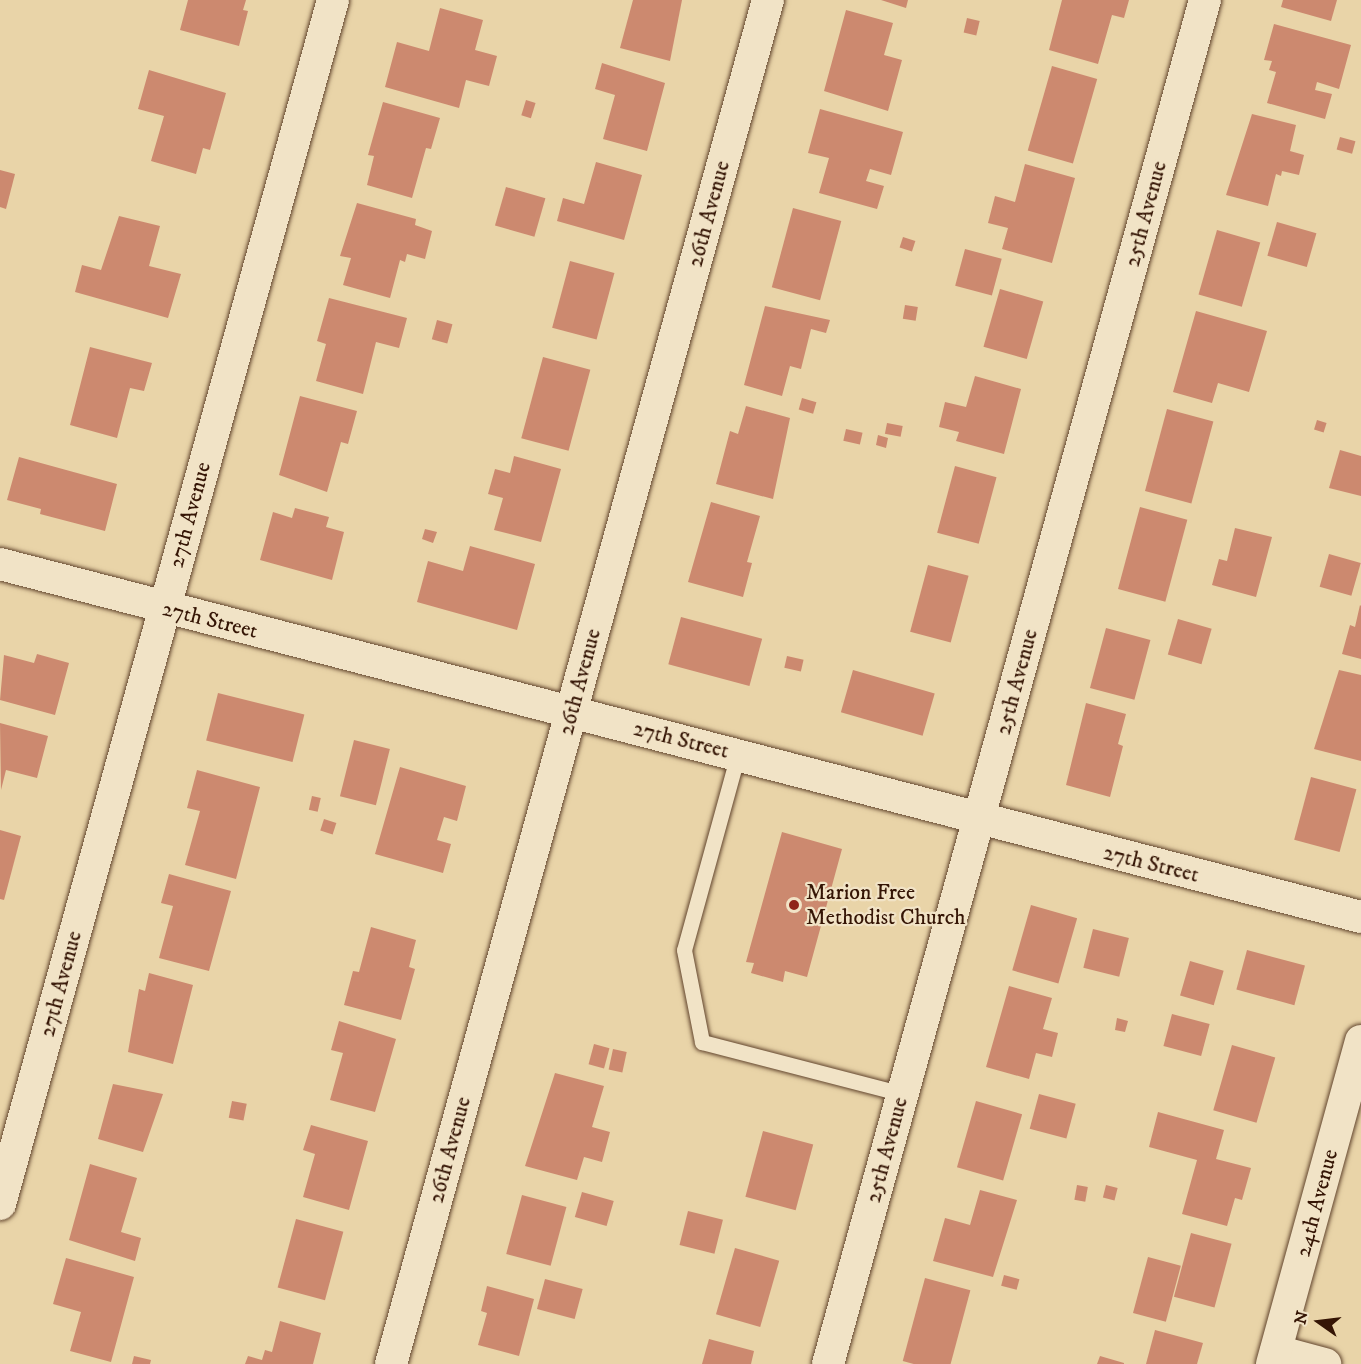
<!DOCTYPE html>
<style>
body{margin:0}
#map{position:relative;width:1361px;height:1364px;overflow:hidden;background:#e9d4a8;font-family:"IM FELL DW Pica",serif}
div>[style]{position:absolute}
.building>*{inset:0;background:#cc896f;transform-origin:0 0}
.roads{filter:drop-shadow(0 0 2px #62452e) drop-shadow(0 0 2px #62452e)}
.service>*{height:15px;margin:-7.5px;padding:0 7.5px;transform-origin:7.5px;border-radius:7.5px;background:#f1e3c6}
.minor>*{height:32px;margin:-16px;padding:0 16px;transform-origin:16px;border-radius:16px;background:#f1e3c6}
.dots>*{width:16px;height:16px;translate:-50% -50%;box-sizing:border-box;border:3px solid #f1e3c6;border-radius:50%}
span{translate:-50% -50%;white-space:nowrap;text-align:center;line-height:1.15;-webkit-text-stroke:4.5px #f1e3c6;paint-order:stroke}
.street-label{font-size:22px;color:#351505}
.poi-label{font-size:22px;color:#351505}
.left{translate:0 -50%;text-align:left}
.north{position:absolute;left:1289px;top:1292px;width:60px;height:60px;-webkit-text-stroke:4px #f1e3c6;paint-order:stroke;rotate:284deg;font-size:16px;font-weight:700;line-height:24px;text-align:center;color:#351505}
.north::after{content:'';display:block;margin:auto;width:21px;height:27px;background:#351505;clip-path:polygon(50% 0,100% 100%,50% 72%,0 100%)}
</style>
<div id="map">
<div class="building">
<div style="clip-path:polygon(188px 0,246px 0,243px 10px,248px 11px,239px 46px,180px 30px)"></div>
<div style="clip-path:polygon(633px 0,682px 0,670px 61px,620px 48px)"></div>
<div style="clip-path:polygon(881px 0,908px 0,906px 8px)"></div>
<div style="clip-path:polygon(1062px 0,1129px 0,1124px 18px,1112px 15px,1098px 64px,1049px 50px)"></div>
<div style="clip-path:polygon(1283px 0,1337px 0,1331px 21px,1281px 7px)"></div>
<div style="clip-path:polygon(440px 8px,483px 20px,475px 50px,497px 56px,489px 86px,466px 80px,459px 108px,385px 87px,397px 42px,429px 51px)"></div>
<div style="clip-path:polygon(846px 10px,893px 23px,884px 55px,902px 60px,888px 111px,824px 91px)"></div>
<div style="left:967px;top:18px;width:13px;height:15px;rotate:13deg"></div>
<div style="clip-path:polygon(1274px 24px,1351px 45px,1339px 89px,1317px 82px,1315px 90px,1332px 94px,1325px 119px,1267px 103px,1276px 72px,1269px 70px,1272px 61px,1264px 60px)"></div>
<div style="clip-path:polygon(602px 63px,665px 83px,647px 151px,603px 139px,615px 95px,595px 89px)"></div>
<div style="left:1052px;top:66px;width:47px;height:88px;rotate:16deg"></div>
<div style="clip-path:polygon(149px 70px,226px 93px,210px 150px,203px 148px,196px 174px,151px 161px,164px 116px,138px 109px)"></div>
<div style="left:526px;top:100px;width:10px;height:16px;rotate:17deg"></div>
<div style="clip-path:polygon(383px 102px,440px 118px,431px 149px,426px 148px,412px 198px,367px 185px,374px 156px,368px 155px)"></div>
<div style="clip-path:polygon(820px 109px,903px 132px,891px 175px,870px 169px,866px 181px,884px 186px,877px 209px,819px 193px,829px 158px,808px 153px)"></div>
<div style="clip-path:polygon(1252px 114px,1296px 125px,1290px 151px,1304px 155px,1299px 175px,1282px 171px,1281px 176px,1276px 174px,1268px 206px,1226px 195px)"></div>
<div style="left:1340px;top:137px;width:16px;height:13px;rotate:15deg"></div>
<div style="clip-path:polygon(596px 162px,642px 175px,624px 240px,557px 221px,563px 198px,584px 204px)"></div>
<div style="clip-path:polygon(1025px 164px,1075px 178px,1052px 263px,1002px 249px,1008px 228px,988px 223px,995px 196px,1015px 202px)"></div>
<div style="clip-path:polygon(0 170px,15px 174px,6px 209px,0 207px)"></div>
<div style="left:506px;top:187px;width:41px;height:40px;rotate:16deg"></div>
<div style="clip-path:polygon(357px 203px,416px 219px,415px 225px,432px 231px,425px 259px,407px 254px,405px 262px,400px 260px,390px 298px,343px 285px,351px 258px,340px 256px)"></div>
<div style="left:793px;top:208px;width:50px;height:82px;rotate:15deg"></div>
<div style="clip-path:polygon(119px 216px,160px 226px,149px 266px,181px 274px,168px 318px,75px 292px,82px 265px,101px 270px)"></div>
<div style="left:1277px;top:222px;width:41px;height:35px;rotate:16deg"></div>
<div style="left:1217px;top:230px;width:45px;height:67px;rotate:16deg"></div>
<div style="left:903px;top:237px;width:13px;height:11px;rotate:18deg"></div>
<div style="left:965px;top:249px;width:38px;height:38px;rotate:15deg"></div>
<div style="left:570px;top:261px;width:46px;height:69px;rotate:15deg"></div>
<div style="left:1000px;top:289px;width:45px;height:60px;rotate:16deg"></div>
<div style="clip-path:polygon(329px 298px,407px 318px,399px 348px,376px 342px,363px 394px,316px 381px,326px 344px,317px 341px)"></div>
<div style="left:905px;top:305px;width:13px;height:14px;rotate:9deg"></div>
<div style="clip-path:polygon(765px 306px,830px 320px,826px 333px,811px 329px,801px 369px,790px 366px,782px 396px,744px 385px)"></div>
<div style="clip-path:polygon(1196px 311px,1267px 331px,1249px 392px,1218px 383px,1212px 403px,1173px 392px)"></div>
<div style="left:437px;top:320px;width:16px;height:20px;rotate:15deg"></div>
<div style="clip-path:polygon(90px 347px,152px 363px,144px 391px,130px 388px,117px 438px,70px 425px)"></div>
<div style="left:543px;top:357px;width:49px;height:84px;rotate:15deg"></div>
<div style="clip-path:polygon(975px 376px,1021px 389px,1004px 454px,956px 441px,959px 432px,939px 427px,945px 402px,966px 407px)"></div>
<div style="clip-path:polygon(300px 396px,357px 411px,348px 444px,341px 442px,327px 492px,279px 475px)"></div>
<div style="left:802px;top:398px;width:15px;height:12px;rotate:16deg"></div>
<div style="clip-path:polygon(746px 406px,790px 418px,773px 499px,716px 484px,730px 431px,738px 434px)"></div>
<div style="left:1167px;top:409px;width:48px;height:85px;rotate:15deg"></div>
<div style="left:1317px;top:420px;width:10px;height:10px;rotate:17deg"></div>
<div style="left:887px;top:423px;width:16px;height:11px;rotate:11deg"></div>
<div style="left:846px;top:429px;width:17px;height:12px;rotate:13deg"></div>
<div style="clip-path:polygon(878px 435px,888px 438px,886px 448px,876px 445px)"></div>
<div style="clip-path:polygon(1340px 450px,1361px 456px,1361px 496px,1329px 488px)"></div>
<div style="clip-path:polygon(514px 456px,561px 469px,541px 542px,494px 530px,503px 498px,488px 494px,495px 469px,510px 473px)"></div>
<div style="clip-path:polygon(19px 457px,117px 484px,105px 531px,40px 514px,41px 509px,7px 500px)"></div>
<div style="left:955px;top:466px;width:43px;height:69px;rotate:15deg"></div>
<div style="clip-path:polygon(711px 502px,760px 516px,747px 562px,752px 563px,743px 597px,688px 582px)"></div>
<div style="left:1140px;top:507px;width:49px;height:85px;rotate:15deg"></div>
<div style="clip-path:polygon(295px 508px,329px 517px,326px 527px,344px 532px,332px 580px,260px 560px,273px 512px,292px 518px)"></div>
<div style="clip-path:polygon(1235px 528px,1272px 537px,1256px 597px,1212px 585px,1219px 559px,1227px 561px)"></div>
<div style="clip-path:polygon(425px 529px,437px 532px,433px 543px,422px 539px)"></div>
<div style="clip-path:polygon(470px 546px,535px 564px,517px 630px,417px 602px,428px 561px,463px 571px)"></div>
<div style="left:1329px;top:554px;width:33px;height:34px;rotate:16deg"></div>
<div style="left:928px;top:565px;width:42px;height:69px;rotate:15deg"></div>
<div style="clip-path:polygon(1360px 605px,1361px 606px,1361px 659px,1342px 654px,1350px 625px,1355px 627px)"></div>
<div style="left:681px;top:617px;width:84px;height:49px;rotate:15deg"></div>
<div style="left:1178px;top:619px;width:35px;height:37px;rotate:16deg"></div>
<div style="left:1106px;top:628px;width:46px;height:62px;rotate:15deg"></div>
<div style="clip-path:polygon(37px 654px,69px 663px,55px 715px,0 700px,4px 655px,34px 663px)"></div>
<div style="left:787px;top:656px;width:17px;height:12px;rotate:13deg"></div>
<div style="left:853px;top:670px;width:85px;height:44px;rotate:16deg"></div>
<div style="clip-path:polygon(1339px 670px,1361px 675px,1361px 761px,1314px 749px)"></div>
<div style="left:218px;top:693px;width:89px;height:49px;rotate:14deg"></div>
<div style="clip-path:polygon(1086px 703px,1126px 714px,1118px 744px,1123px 746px,1110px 797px,1066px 785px)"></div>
<div style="clip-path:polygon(0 723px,48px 736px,37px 778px,6px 770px,1px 790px)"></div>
<div style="left:354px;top:740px;width:37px;height:58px;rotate:14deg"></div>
<div style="clip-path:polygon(400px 767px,466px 786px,457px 821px,444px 817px,437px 840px,451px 844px,443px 873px,375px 854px)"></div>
<div style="clip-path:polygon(197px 770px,260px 787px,236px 879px,185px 865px,200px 811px,187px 808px)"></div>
<div style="left:1311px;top:777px;width:47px;height:65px;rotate:15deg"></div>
<div style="left:312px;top:796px;width:9px;height:14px;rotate:13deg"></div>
<div style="left:324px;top:819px;width:13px;height:12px;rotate:18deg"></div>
<div style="clip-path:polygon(0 830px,21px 836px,4px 900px,0 899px)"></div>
<div style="clip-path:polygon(782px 832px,842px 849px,807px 977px,785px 971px,783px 982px,751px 973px,754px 963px,746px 962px)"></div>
<div style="clip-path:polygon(169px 874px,231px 891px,209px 971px,159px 958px,173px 906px,161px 903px)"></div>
<div style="left:1031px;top:905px;width:48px;height:68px;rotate:16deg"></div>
<div style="clip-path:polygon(371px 927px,416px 940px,409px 967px,415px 969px,401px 1020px,344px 1005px,353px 971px,359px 972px)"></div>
<div style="left:1093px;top:929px;width:37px;height:40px;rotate:14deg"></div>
<div style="left:1247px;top:950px;width:60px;height:41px;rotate:15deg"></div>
<div style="left:1190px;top:961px;width:35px;height:36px;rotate:16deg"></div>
<div style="clip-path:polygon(149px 973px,193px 985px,173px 1064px,128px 1052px,139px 989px,145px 991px)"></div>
<div style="clip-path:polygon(1009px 986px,1052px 998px,1043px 1029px,1058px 1033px,1052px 1057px,1036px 1053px,1029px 1079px,986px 1067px)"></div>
<div style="left:1172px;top:1014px;width:39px;height:33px;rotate:15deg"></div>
<div style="clip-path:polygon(1117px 1018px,1128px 1021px,1125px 1032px,1115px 1030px)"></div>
<div style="clip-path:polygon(339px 1021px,396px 1039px,375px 1112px,330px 1100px,343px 1053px,331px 1050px)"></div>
<div style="left:594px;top:1044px;width:16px;height:21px;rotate:15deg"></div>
<div style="left:1232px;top:1045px;width:45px;height:68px;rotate:16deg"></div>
<div style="left:613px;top:1049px;width:14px;height:21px;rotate:12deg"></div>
<div style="clip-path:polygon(555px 1073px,604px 1086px,592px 1127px,610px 1132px,602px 1162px,584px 1157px,577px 1180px,525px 1166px)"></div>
<div style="clip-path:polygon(113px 1084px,163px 1094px,143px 1152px,98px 1139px)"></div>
<div style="left:1039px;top:1094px;width:38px;height:36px;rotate:15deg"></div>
<div style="left:232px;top:1101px;width:15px;height:17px;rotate:11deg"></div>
<div style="left:976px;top:1101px;width:48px;height:69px;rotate:16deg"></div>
<div style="clip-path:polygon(1158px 1112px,1224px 1130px,1216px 1159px,1251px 1168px,1242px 1200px,1235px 1198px,1227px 1226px,1182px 1214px,1197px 1160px,1149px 1147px)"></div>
<div style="clip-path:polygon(311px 1125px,368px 1141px,349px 1210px,303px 1197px,315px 1154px,303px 1150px)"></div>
<div style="left:763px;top:1131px;width:52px;height:68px;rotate:15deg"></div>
<div style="clip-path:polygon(90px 1164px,137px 1178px,121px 1232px,141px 1238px,135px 1261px,69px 1240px)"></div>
<div style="left:1077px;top:1185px;width:11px;height:15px;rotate:10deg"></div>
<div style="left:1106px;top:1185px;width:12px;height:13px;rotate:14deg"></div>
<div style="clip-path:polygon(980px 1190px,1017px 1200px,993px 1277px,933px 1261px,945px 1218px,970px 1225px)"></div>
<div style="left:582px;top:1192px;width:33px;height:26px;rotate:16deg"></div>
<div style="left:522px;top:1195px;width:46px;height:61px;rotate:15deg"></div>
<div style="left:688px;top:1211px;width:36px;height:35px;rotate:14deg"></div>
<div style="left:296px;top:1219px;width:49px;height:71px;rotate:15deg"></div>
<div style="left:1191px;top:1233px;width:42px;height:66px;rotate:15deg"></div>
<div style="left:735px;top:1248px;width:46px;height:69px;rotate:16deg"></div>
<div style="left:1148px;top:1257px;width:34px;height:58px;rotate:15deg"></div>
<div style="clip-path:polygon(66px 1258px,134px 1277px,111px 1362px,70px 1351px,81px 1312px,53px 1304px)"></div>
<div style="left:1004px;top:1275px;width:16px;height:11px;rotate:15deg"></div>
<div style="left:925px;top:1278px;width:47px;height:86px;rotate:15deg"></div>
<div style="left:545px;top:1279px;width:39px;height:31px;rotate:15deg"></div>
<div style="clip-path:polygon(487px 1286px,534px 1299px,519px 1356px,478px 1345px,487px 1313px,481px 1311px)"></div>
<div style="clip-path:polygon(280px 1321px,321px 1333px,313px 1364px,245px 1364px,248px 1356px,262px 1360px,265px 1350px,272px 1352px)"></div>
<div style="clip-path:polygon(1155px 1330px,1203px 1343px,1197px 1364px,1146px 1364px)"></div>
<div style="clip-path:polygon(709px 1339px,754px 1351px,751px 1364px,702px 1364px)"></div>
<div style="clip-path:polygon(134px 1356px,151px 1360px,150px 1364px,132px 1364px)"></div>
<div style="clip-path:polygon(1100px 1356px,1124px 1363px,1124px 1364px,1097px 1364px)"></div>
</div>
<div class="roads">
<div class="service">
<div style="left:738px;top:754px;width:203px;rotate:105.4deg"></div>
<div style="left:684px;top:950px;width:94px;rotate:78.9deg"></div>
<div style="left:702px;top:1042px;width:208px;rotate:14.5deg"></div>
</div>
<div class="minor">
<div style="left:0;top:564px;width:1406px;rotate:14.54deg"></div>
<div style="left:0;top:1204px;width:1249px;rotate:-74.54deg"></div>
<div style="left:1276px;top:1351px;width:51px;rotate:14.9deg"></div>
<div style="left:391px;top:1364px;width:1415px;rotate:-74.55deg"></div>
<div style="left:828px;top:1364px;width:1415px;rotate:-74.55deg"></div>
<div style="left:1272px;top:1364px;width:335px;rotate:-74.6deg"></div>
</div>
</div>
<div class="dots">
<div style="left:794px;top:905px;background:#8f2418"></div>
</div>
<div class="street-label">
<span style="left:709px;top:214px;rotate:-75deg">26th Avenue</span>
<span style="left:1146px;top:214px;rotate:-75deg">25th Avenue</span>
<span style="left:190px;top:515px;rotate:-75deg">27th Avenue</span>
<span style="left:210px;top:620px;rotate:14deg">27th Street</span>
<span style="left:580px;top:682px;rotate:-75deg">26th Avenue</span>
<span style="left:1017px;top:682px;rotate:-75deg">25th Avenue</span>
<span style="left:681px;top:740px;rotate:14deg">27th Street</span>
<span style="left:1151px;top:864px;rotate:14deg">27th Street</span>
<span style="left:61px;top:984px;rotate:-75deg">27th Avenue</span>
<span style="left:450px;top:1150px;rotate:-75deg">26th Avenue</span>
<span style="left:887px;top:1150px;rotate:-75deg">25th Avenue</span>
<span style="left:1317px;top:1203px;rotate:-75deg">24th Avenue</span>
</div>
<div class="poi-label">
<span class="left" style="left:806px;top:905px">Marion Free<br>Methodist Church</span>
</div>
<div class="north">N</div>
</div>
